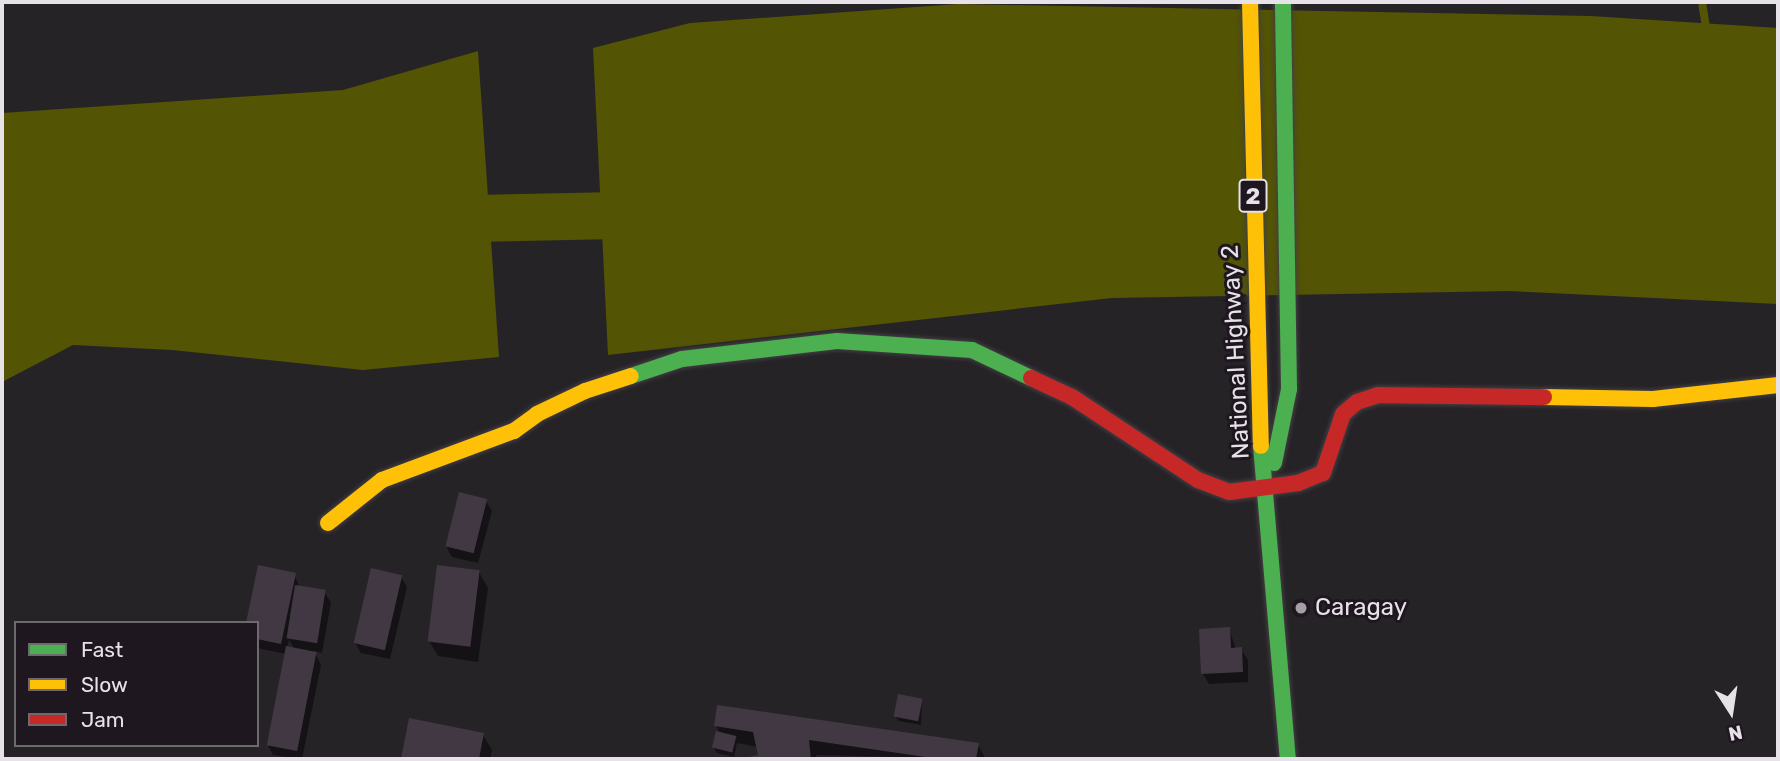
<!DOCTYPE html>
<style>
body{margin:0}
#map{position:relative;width:1780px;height:761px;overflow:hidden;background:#262327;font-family:Rubik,sans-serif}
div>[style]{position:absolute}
.water>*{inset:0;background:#535404}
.shadow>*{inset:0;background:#0007}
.stream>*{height:8px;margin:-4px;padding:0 4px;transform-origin:4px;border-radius:4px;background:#535404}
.river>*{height:47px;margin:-23.5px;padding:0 23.5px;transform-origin:23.5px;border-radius:23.5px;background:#535404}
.building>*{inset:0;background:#423844;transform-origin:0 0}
.roads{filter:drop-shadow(0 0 2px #423f43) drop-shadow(0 0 2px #423f43)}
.fast>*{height:16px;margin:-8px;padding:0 8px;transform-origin:8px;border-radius:8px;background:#4caf50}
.slow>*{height:16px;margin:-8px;padding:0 8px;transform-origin:8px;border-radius:8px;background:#ffc107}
.jam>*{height:16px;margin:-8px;padding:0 8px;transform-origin:8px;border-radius:8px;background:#c62828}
.dots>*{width:19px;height:19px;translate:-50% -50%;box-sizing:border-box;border:4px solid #1e171f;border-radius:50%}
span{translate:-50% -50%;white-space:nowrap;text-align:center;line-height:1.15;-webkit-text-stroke:6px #1e171f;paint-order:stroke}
.shield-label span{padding:2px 5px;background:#1e171f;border:2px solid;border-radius:5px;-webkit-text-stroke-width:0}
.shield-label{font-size:23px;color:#e7e2e8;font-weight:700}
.street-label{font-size:24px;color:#e7e2e8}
.poi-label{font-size:24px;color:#e7e2e8}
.left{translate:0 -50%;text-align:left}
.frame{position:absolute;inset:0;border:4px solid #e7e2e8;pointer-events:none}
.legend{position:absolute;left:14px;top:621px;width:245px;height:126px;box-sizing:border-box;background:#1e171f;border:2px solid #6e686f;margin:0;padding:9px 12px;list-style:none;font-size:21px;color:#e7e2e8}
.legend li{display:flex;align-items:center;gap:14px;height:35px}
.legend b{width:35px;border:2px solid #6e686f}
.north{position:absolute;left:1696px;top:677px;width:70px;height:70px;-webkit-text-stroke:5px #1e171f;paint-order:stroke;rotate:168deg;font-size:19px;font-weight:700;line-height:28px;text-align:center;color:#e7e2e8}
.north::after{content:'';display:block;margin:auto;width:24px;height:32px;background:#e7e2e8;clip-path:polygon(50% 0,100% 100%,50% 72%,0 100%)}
</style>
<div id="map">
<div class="water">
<div style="clip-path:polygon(958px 4px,1591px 16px,1778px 28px,1778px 304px,1509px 291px,1112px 298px,608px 355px,593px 48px,690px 23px)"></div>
<div style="clip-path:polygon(478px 51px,499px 357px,363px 370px,172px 350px,73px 345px,2px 382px,2px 113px,343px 90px)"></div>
</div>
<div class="shadow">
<div style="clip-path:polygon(486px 501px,492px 511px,478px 563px,452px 557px,446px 546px)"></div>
<div style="clip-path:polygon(479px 572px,488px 588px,478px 662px,438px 656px,429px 641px)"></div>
<div style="clip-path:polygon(evenodd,294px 574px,300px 588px,324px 592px,331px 602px,322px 653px,314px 651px,321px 665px,302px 759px,273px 755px,267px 744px,286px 654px,257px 648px,257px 623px,294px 574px,289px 640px,295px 650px,287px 648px,289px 640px)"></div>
<div style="clip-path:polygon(401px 577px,407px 587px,390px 659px,361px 653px,355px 643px)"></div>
<div style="clip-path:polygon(1229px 629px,1236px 649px,1241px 649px,1248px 660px,1248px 682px,1209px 684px,1203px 674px)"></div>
<div style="clip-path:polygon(922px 700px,921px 725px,899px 721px,896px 717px)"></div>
<div style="clip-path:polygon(411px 720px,483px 735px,492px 750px,490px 759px,403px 759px)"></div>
<div style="clip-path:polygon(716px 726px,978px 745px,986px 759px,816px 755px,817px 759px,741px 759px,760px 757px,758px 747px,737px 743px,734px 757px,717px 753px,714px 748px,720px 734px)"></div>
</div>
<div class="stream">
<div style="left:1702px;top:2px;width:31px;rotate:81deg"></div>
</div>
<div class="river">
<div style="left:425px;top:219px;width:241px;rotate:-1.2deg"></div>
</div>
<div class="building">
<div style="left:459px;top:492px;width:29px;height:56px;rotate:14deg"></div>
<div style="clip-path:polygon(258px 565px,296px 573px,281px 644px,257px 639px,257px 623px,246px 623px)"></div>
<div style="left:437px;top:565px;width:43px;height:77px;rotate:7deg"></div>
<div style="left:371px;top:568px;width:32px;height:77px;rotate:13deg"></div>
<div style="left:295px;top:585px;width:31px;height:54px;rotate:9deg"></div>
<div style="clip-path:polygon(1230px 627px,1231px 648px,1242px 647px,1243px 672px,1201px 674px,1199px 629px)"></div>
<div style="left:286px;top:646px;width:31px;height:101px;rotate:11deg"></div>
<div style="left:898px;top:694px;width:25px;height:23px;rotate:11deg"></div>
<div style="clip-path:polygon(717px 705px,979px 743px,976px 759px,939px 759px,809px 740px,811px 759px,741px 759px,758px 755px,753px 732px,714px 726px)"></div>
<div style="clip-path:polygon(409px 718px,484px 733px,479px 759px,401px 759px)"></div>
<div style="left:716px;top:731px;width:21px;height:17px;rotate:14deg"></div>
</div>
<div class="roads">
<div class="fast">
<div style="left:631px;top:376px;width:54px;rotate:-18.4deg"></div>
<div style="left:682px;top:359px;width:156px;rotate:-6.6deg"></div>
<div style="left:837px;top:341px;width:135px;rotate:3.8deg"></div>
<div style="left:972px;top:350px;width:65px;rotate:25.4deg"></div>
<div style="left:1261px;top:446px;width:314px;rotate:85.1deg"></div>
<div style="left:1274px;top:463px;width:76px;rotate:-78.5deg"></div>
<div style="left:1289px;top:389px;width:387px;rotate:-90.9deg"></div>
</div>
<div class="slow">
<div style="left:1250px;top:2px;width:444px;rotate:88.6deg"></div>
<div style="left:1544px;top:397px;width:109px;rotate:1.1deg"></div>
<div style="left:1653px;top:399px;width:126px;rotate:-6.4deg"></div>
<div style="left:328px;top:523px;width:69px;rotate:-38.5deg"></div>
<div style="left:382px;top:480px;width:141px;rotate:-20.4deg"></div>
<div style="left:514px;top:431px;width:29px;rotate:-36deg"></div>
<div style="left:537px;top:414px;width:53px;rotate:-25.6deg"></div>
<div style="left:585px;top:391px;width:48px;rotate:-18.1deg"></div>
</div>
<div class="jam">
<div style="left:1031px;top:378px;width:45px;rotate:24.9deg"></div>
<div style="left:1072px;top:397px;width:151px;rotate:33.4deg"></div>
<div style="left:1198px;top:480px;width:33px;rotate:21deg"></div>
<div style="left:1229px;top:492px;width:70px;rotate:-7.4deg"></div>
<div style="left:1298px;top:483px;width:27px;rotate:-22deg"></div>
<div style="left:1323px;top:473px;width:62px;rotate:-71.3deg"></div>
<div style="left:1343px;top:414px;width:18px;rotate:-41deg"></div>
<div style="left:1357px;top:402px;width:22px;rotate:-18deg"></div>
<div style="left:1378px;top:395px;width:166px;rotate:0.7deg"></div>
</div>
</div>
<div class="dots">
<div style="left:1301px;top:608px;background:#a39fa4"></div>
</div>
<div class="shield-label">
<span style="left:1253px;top:196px">2</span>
</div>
<div class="street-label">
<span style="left:1236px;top:352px;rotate:-93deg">National Highway 2</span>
</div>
<div class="poi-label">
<span class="left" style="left:1315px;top:608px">Caragay</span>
</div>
<div class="frame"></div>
<ul class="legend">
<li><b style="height:9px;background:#4caf50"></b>Fast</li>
<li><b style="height:9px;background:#ffc107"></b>Slow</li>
<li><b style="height:9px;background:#c62828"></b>Jam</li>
</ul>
<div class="north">N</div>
</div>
